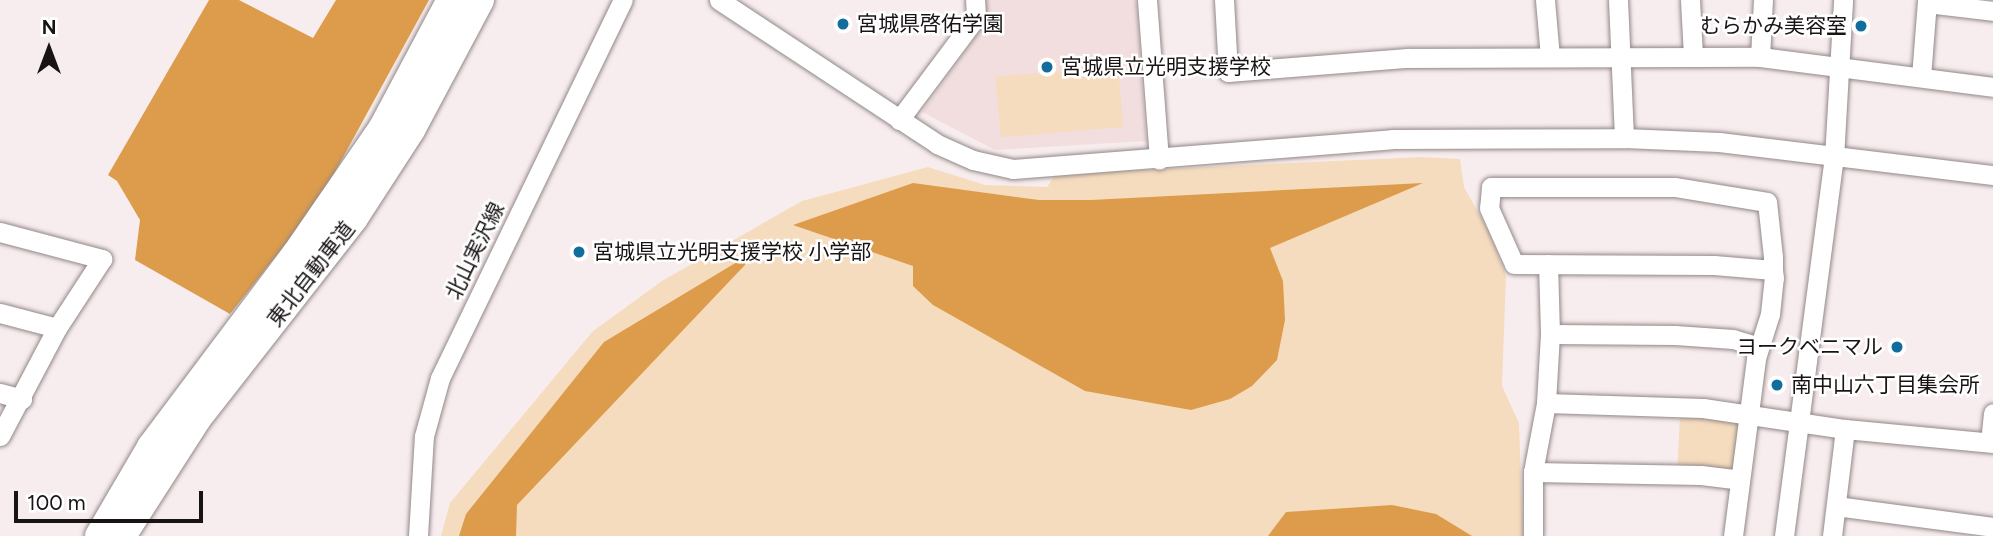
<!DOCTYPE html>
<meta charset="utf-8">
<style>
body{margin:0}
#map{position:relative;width:1993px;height:536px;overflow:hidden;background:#f8edee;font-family:Figtree,"Noto Sans JP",sans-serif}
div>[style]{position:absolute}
.built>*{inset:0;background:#f2dedf}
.green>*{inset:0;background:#f6dcbe;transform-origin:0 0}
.forest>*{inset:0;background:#dd9c4b}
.roads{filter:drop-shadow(0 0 2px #928888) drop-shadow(0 0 2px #928888)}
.minor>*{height:19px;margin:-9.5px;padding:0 9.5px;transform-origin:9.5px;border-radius:9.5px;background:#fff}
.highway>*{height:28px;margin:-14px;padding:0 14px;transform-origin:14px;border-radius:14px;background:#fff}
.dots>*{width:19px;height:19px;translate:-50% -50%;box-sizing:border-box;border:4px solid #fff;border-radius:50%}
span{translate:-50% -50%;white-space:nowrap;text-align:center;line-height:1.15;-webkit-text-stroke:5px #fff;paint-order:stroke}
.poi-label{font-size:21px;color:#181414}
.left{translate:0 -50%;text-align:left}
.right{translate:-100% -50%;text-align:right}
.street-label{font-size:21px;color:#181414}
.north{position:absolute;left:14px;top:14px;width:70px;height:70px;-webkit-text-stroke:5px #fff;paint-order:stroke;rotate:0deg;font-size:19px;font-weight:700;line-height:28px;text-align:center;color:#181414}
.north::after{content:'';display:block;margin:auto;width:24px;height:32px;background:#181414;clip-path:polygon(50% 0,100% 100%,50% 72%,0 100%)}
.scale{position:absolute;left:14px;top:491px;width:189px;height:32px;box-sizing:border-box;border:4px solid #181414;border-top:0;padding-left:9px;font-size:21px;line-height:24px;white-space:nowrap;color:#181414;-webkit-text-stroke:5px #fff;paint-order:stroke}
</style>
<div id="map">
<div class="built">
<div style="clip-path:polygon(984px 0,1136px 0,1146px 141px,995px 150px,922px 112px,986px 23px)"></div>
</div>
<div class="green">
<div style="left:1118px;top:66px;width:61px;height:123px;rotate:85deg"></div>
<div style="clip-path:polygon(1421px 157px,1460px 159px,1464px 187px,1488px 230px,1506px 276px,1502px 386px,1519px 423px,1523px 536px,441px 536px,450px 503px,593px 331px,662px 281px,802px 201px,928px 167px,985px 185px,1047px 187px,1056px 174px)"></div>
<div style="left:1680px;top:416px;width:61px;height:54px;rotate:3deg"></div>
</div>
<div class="forest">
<div style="clip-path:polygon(209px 0,239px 0,313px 38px,336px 0,429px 0,318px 203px,230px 314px,135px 260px,140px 220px,117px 181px,108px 175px)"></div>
<div style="clip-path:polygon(913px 183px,1039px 200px,1091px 200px,1423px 183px,1270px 248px,1283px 281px,1285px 320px,1277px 360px,1252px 386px,1230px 399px,1191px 410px,1085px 391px,933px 305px,913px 286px,913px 266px,793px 225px)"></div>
<div style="clip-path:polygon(762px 247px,517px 505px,516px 536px,459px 536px,466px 514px,604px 342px)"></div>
<div style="clip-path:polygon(1392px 505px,1436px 514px,1472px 536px,1268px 536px,1286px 512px)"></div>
</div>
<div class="roads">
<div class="minor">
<div style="left:719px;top:0;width:261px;rotate:33.4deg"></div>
<div style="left:937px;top:144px;width:39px;rotate:24deg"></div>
<div style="left:973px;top:160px;width:41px;rotate:12.7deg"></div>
<div style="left:1013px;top:169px;width:380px;rotate:-4.5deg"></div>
<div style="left:1392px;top:139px;width:232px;rotate:-0.2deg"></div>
<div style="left:1624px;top:138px;width:95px;rotate:2.4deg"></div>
<div style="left:1719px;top:142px;width:276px;rotate:6.9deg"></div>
<div style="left:1147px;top:0;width:160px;rotate:85.7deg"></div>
<div style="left:1224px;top:0;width:72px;rotate:86.8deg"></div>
<div style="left:1228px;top:72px;width:180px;rotate:-4.5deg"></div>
<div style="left:1407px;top:58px;width:353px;rotate:-0.2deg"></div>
<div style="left:1760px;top:57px;width:235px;rotate:7.3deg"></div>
<div style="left:1545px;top:0;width:57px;rotate:85deg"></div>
<div style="left:1618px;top:0;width:138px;rotate:87.5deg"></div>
<div style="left:1690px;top:0;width:56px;rotate:86.9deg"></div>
<div style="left:1927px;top:3px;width:66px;rotate:6.9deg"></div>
<div style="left:1760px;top:57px;width:57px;rotate:-87deg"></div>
<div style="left:1921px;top:77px;width:77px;rotate:-85.5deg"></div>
<div style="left:899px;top:120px;width:129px;rotate:-53.2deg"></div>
<div style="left:976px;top:17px;width:17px;rotate:-93deg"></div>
<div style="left:0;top:232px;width:106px;rotate:14.8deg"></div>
<div style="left:102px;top:259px;width:82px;rotate:123.1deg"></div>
<div style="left:57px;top:328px;width:122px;rotate:117.8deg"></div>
<div style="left:0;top:313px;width:59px;rotate:14.7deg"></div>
<div style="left:1550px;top:334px;width:125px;rotate:0.5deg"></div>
<div style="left:1675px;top:335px;width:58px;rotate:3.9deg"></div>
<div style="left:1733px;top:339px;width:27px;rotate:17deg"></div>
<div style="left:0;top:393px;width:23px;rotate:15deg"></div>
<div style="left:1546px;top:403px;width:157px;rotate:1.8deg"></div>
<div style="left:1703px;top:408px;width:144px;rotate:8.4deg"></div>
<div style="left:1845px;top:429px;width:149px;rotate:5.4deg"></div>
<div style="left:1990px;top:442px;width:29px;rotate:-84deg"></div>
<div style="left:1533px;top:472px;width:168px;rotate:1deg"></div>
<div style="left:1701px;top:475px;width:39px;rotate:7deg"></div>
<div style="left:1836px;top:506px;width:158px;rotate:7.6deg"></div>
<div style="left:418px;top:536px;width:100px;rotate:-86.6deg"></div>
<div style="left:424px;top:436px;width:60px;rotate:-74.6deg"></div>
<div style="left:440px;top:378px;width:420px;rotate:-64.2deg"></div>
<div style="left:1533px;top:536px;width:64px;rotate:-90deg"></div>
<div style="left:1533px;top:472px;width:70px;rotate:-79.3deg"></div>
<div style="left:1546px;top:403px;width:69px;rotate:-86.7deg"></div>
<div style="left:1550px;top:334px;width:70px;rotate:-91.6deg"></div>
<div style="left:1733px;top:536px;width:179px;rotate:-82.6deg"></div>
<div style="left:1756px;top:358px;width:46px;rotate:-72.3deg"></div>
<div style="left:1770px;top:314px;width:36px;rotate:-84deg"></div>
<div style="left:1774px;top:278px;width:8px;rotate:-97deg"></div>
<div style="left:1773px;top:270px;width:13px;rotate:-90deg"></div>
<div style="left:1773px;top:257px;width:55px;rotate:-96.2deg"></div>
<div style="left:1767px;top:202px;width:94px;rotate:-170.8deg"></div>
<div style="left:1674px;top:187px;width:183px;rotate:180deg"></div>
<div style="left:1491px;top:187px;width:21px;rotate:95deg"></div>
<div style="left:1489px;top:208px;width:61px;rotate:65.9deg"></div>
<div style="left:1514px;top:264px;width:200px;rotate:0.3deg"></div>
<div style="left:1714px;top:265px;width:59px;rotate:4.8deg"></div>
<div style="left:1784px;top:536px;width:381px;rotate:-82.5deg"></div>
<div style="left:1834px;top:158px;width:158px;rotate:-86.7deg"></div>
<div style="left:1832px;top:536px;width:108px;rotate:-83.1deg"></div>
</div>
<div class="highway">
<div style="left:99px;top:536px;width:103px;rotate:-59.7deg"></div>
<div style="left:151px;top:447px;width:241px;rotate:-53.1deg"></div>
<div style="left:296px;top:254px;width:152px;rotate:-55.5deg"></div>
<div style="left:382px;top:129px;width:146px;rotate:-61.9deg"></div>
<div style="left:122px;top:536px;width:139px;rotate:-57.3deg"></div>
<div style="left:197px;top:419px;width:255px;rotate:-52deg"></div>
<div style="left:354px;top:218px;width:105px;rotate:-57.1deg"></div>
<div style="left:411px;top:130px;width:147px;rotate:-62deg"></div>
</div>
</div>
<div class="dots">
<div style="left:843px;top:24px;background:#126d9c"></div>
<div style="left:1861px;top:26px;background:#126d9c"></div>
<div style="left:1047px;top:67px;background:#126d9c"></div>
<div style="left:579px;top:252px;background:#126d9c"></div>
<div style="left:1897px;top:347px;background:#126d9c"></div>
<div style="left:1777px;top:385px;background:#126d9c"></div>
</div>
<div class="poi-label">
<span class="left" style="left:857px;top:24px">宮城県啓佑学園</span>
<span class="right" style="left:1847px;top:26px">むらかみ美容室</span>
<span class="left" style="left:1061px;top:67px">宮城県立光明支援学校</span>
<span class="left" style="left:593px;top:252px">宮城県立光明支援学校 小学部</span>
<span class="right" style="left:1883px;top:347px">ヨークベニマル</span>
<span class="left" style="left:1791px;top:385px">南中山六丁目集会所</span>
</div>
<div class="street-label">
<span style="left:475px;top:251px;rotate:-64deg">北山実沢線</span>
<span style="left:311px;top:274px;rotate:-52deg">東北自動車道</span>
</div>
<div class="north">N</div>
<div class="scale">100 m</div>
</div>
